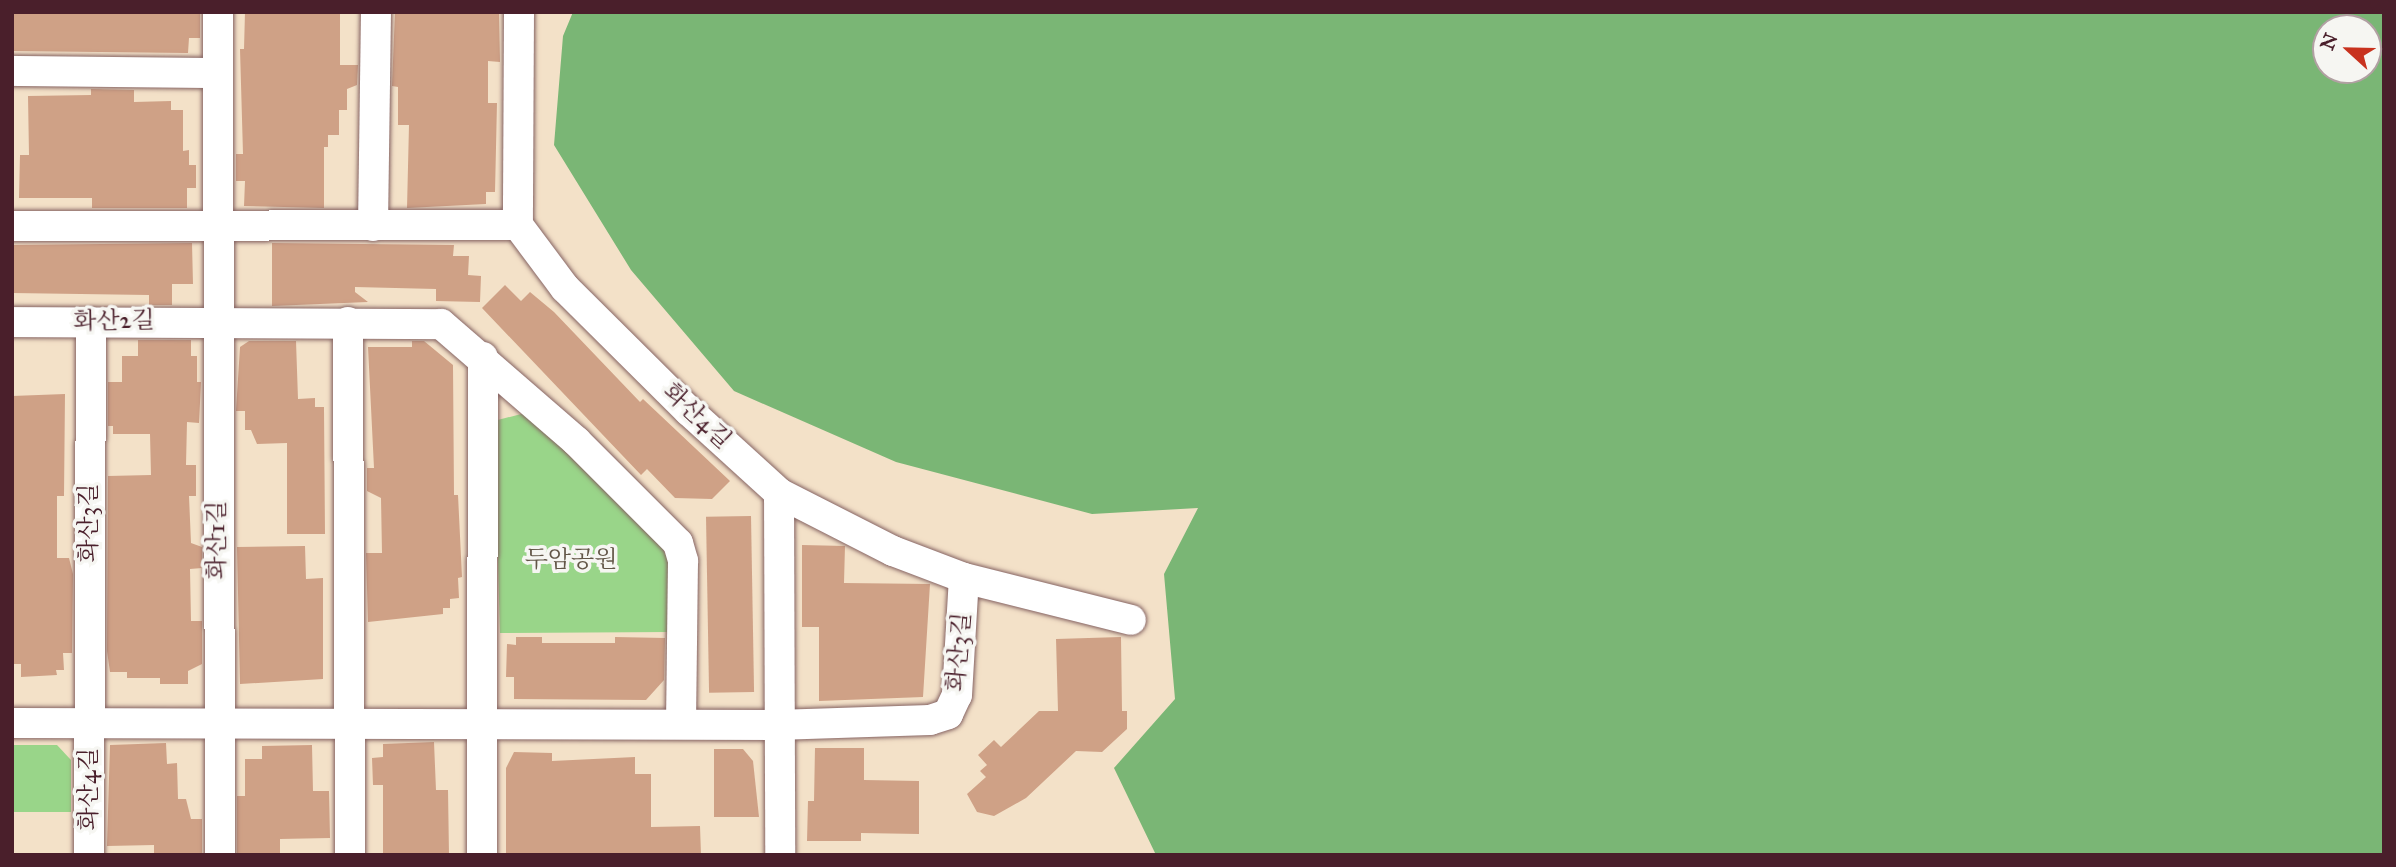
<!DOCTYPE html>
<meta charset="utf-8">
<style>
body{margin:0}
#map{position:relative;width:2396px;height:867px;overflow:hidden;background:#f3e1c8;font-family:"IM FELL Great Primer","Noto Serif KR",serif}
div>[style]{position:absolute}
.green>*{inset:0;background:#99d589}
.forest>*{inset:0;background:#7ab675}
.building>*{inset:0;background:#cfa186;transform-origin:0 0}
.roads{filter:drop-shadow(0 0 2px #856362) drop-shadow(0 0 2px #856362)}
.minor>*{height:30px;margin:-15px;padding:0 15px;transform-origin:15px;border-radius:15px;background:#fff}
span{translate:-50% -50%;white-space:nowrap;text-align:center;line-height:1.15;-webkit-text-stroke:7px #f6f6f2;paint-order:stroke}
.street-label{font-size:24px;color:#4a1f2b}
.park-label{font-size:24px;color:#625647}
.frame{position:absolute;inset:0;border:14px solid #4a1f2b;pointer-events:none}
.north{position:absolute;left:2312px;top:14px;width:70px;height:70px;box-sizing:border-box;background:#f6f6f2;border:2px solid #b1a0a2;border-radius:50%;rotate:292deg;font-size:19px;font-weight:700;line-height:28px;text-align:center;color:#4a1f2b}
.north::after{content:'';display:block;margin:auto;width:24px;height:32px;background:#c8321e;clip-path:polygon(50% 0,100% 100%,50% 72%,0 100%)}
</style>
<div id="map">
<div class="green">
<div style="clip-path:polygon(525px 413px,661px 544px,669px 563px,670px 632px,500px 633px,494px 421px)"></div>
<div style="clip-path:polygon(12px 745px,57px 745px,71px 760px,71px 812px,12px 812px)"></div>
</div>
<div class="forest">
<div style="clip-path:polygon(evenodd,573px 12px,2384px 12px,2384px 855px,1156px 855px,1114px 768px,1175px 699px,1164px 574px,1198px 508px,1092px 514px,896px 462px,734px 391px,631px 270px,554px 145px,563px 36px,573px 12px,2326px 28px,2368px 28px,2368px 70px,2326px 70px,2326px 28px)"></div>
</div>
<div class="building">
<div style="clip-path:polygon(12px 12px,200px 12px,200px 38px,189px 38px,188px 53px,12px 51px)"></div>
<div style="clip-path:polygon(245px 12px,340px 12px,340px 65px,358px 65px,357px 85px,347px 89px,347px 110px,339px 110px,339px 135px,328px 135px,328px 147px,324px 147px,324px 208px,244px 206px,245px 181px,236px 181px,236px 154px,243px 154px,240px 49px,244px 49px)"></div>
<div style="clip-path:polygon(395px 12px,499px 12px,500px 62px,488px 61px,488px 103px,497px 103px,495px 192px,486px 192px,486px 204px,407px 208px,409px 125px,398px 125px,398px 87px,392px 86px)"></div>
<div style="clip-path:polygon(91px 89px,134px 90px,134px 102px,171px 101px,171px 110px,183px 110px,183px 151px,189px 150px,189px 165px,196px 165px,196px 188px,187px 188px,187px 208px,92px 208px,92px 198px,19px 198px,20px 155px,29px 155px,28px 96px,91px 95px)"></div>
<div style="clip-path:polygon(192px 243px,193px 284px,172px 284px,172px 305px,149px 305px,149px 295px,12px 293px,12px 245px)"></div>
<div style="clip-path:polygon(272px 243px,454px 245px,453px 256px,469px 256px,468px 275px,481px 276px,480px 302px,436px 301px,436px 289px,355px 287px,355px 292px,368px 302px,272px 306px)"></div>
<div style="clip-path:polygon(505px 285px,521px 301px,530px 292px,554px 312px,640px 402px,643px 399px,730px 481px,712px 499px,675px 498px,647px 469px,641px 475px,482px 308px)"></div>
<div style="clip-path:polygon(138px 340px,191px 340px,191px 356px,197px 356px,197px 382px,201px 382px,199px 423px,187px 422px,186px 465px,196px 465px,196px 496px,189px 496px,191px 543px,202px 547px,202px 568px,190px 569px,191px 621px,202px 621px,202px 664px,188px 671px,188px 684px,160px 684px,160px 678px,127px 678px,127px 672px,110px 672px,107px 651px,108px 476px,151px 475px,150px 434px,113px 434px,113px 426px,108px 426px,108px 382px,122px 382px,122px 356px,138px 356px)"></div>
<div style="clip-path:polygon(249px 341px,296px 341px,298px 399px,315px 398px,315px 407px,324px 407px,325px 534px,287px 534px,287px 443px,257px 444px,251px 430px,245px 430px,245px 411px,236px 411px,240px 347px)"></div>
<div style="clip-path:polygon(412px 341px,424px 341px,453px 365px,454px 495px,458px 495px,462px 577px,458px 578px,459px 598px,450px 599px,450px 608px,443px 608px,443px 614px,368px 622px,366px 553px,382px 553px,381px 498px,367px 491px,367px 468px,374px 468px,368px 347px,412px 347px)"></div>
<div style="clip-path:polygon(65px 394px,64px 496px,57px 496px,57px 558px,69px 558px,73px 574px,72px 653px,63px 653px,64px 670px,56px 670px,57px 675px,21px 677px,21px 664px,12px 664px,12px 396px)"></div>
<div style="left:751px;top:516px;width:176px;height:45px;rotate:89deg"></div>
<div style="clip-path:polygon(802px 545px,845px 546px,844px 583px,930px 584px,923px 697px,819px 701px,819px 627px,802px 627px)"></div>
<div style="clip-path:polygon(305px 546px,306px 579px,323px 578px,323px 679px,240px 684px,237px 547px)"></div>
<div style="clip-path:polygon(516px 637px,542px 637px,542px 643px,615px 643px,615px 637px,665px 638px,664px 680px,646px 700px,514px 699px,514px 677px,506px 677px,507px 644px,516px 645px)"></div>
<div style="clip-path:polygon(1121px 637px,1122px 711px,1127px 711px,1127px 729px,1102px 752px,1076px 751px,1026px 798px,994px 816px,977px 812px,967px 794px,986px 777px,980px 771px,987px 765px,978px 755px,994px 740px,1001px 747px,1039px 711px,1058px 711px,1056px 639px)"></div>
<div style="clip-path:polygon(434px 742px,436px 790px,448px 790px,449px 855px,383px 855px,383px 785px,373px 785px,372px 758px,383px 757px,383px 744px)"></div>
<div style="clip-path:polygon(166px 743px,167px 764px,177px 763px,178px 799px,186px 799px,191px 819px,202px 819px,202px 855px,154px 855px,154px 845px,107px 846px,110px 745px)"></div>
<div style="clip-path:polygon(312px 745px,313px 791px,329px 791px,330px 838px,280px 839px,280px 855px,237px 855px,237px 796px,245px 796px,245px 759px,262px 759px,262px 746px)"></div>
<div style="clip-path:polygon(815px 748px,864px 748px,864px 780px,919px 781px,919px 834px,861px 833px,861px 841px,807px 841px,808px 801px,814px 801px)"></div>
<div style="clip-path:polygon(714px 749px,743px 749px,753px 761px,759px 817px,714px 817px)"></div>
<div style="clip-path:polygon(514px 752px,552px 753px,552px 761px,635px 757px,635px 774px,651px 774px,651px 827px,700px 826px,701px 855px,506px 855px,506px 768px)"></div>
</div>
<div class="roads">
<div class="minor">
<div style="left:218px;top:12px;width:843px;rotate:89.86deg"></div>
<div style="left:519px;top:12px;width:213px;rotate:90.3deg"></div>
<div style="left:518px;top:225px;width:79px;rotate:53.3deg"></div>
<div style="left:565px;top:288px;width:175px;rotate:44.8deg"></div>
<div style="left:689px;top:411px;width:122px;rotate:42.3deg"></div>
<div style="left:779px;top:493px;width:362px;rotate:89.8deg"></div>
<div style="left:12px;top:71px;width:204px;rotate:0.6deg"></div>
<div style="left:12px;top:226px;width:506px;rotate:-0.11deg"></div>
<div style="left:373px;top:226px;width:214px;rotate:-89.2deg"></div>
<div style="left:12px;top:322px;width:429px;rotate:0.3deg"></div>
<div style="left:441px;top:324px;width:179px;rotate:40.9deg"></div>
<div style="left:576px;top:441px;width:144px;rotate:45deg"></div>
<div style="left:678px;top:543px;width:19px;rotate:74deg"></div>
<div style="left:683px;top:561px;width:162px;rotate:90.7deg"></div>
<div style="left:348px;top:322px;width:533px;rotate:89.79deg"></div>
<div style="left:779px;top:493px;width:128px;rotate:27deg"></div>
<div style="left:893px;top:551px;width:76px;rotate:20.8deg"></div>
<div style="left:12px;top:723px;width:764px;rotate:0.15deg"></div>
<div style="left:776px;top:725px;width:154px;rotate:-1.9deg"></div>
<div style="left:930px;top:720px;width:19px;rotate:-18deg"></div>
<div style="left:948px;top:714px;width:21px;rotate:-65deg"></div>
<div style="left:957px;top:695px;width:117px;rotate:-86.6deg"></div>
<div style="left:964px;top:578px;width:172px;rotate:14.1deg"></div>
<div style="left:89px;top:855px;width:533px;rotate:-89.79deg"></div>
<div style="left:482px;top:855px;width:498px;rotate:-89.9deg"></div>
</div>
</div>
<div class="street-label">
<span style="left:114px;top:321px;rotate:-1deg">화산2길</span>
<span style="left:697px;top:416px;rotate:43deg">화산4길</span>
<span style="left:89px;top:523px;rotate:-90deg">화산3길</span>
<span style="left:217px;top:540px;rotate:-90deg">화산1길</span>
<span style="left:959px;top:652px;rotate:-85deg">화산3길</span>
<span style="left:89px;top:789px;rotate:-90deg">화산4길</span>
</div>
<div class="park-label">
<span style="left:571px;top:560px">두암공원</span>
</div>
<div class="frame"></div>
<div class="north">N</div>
</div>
